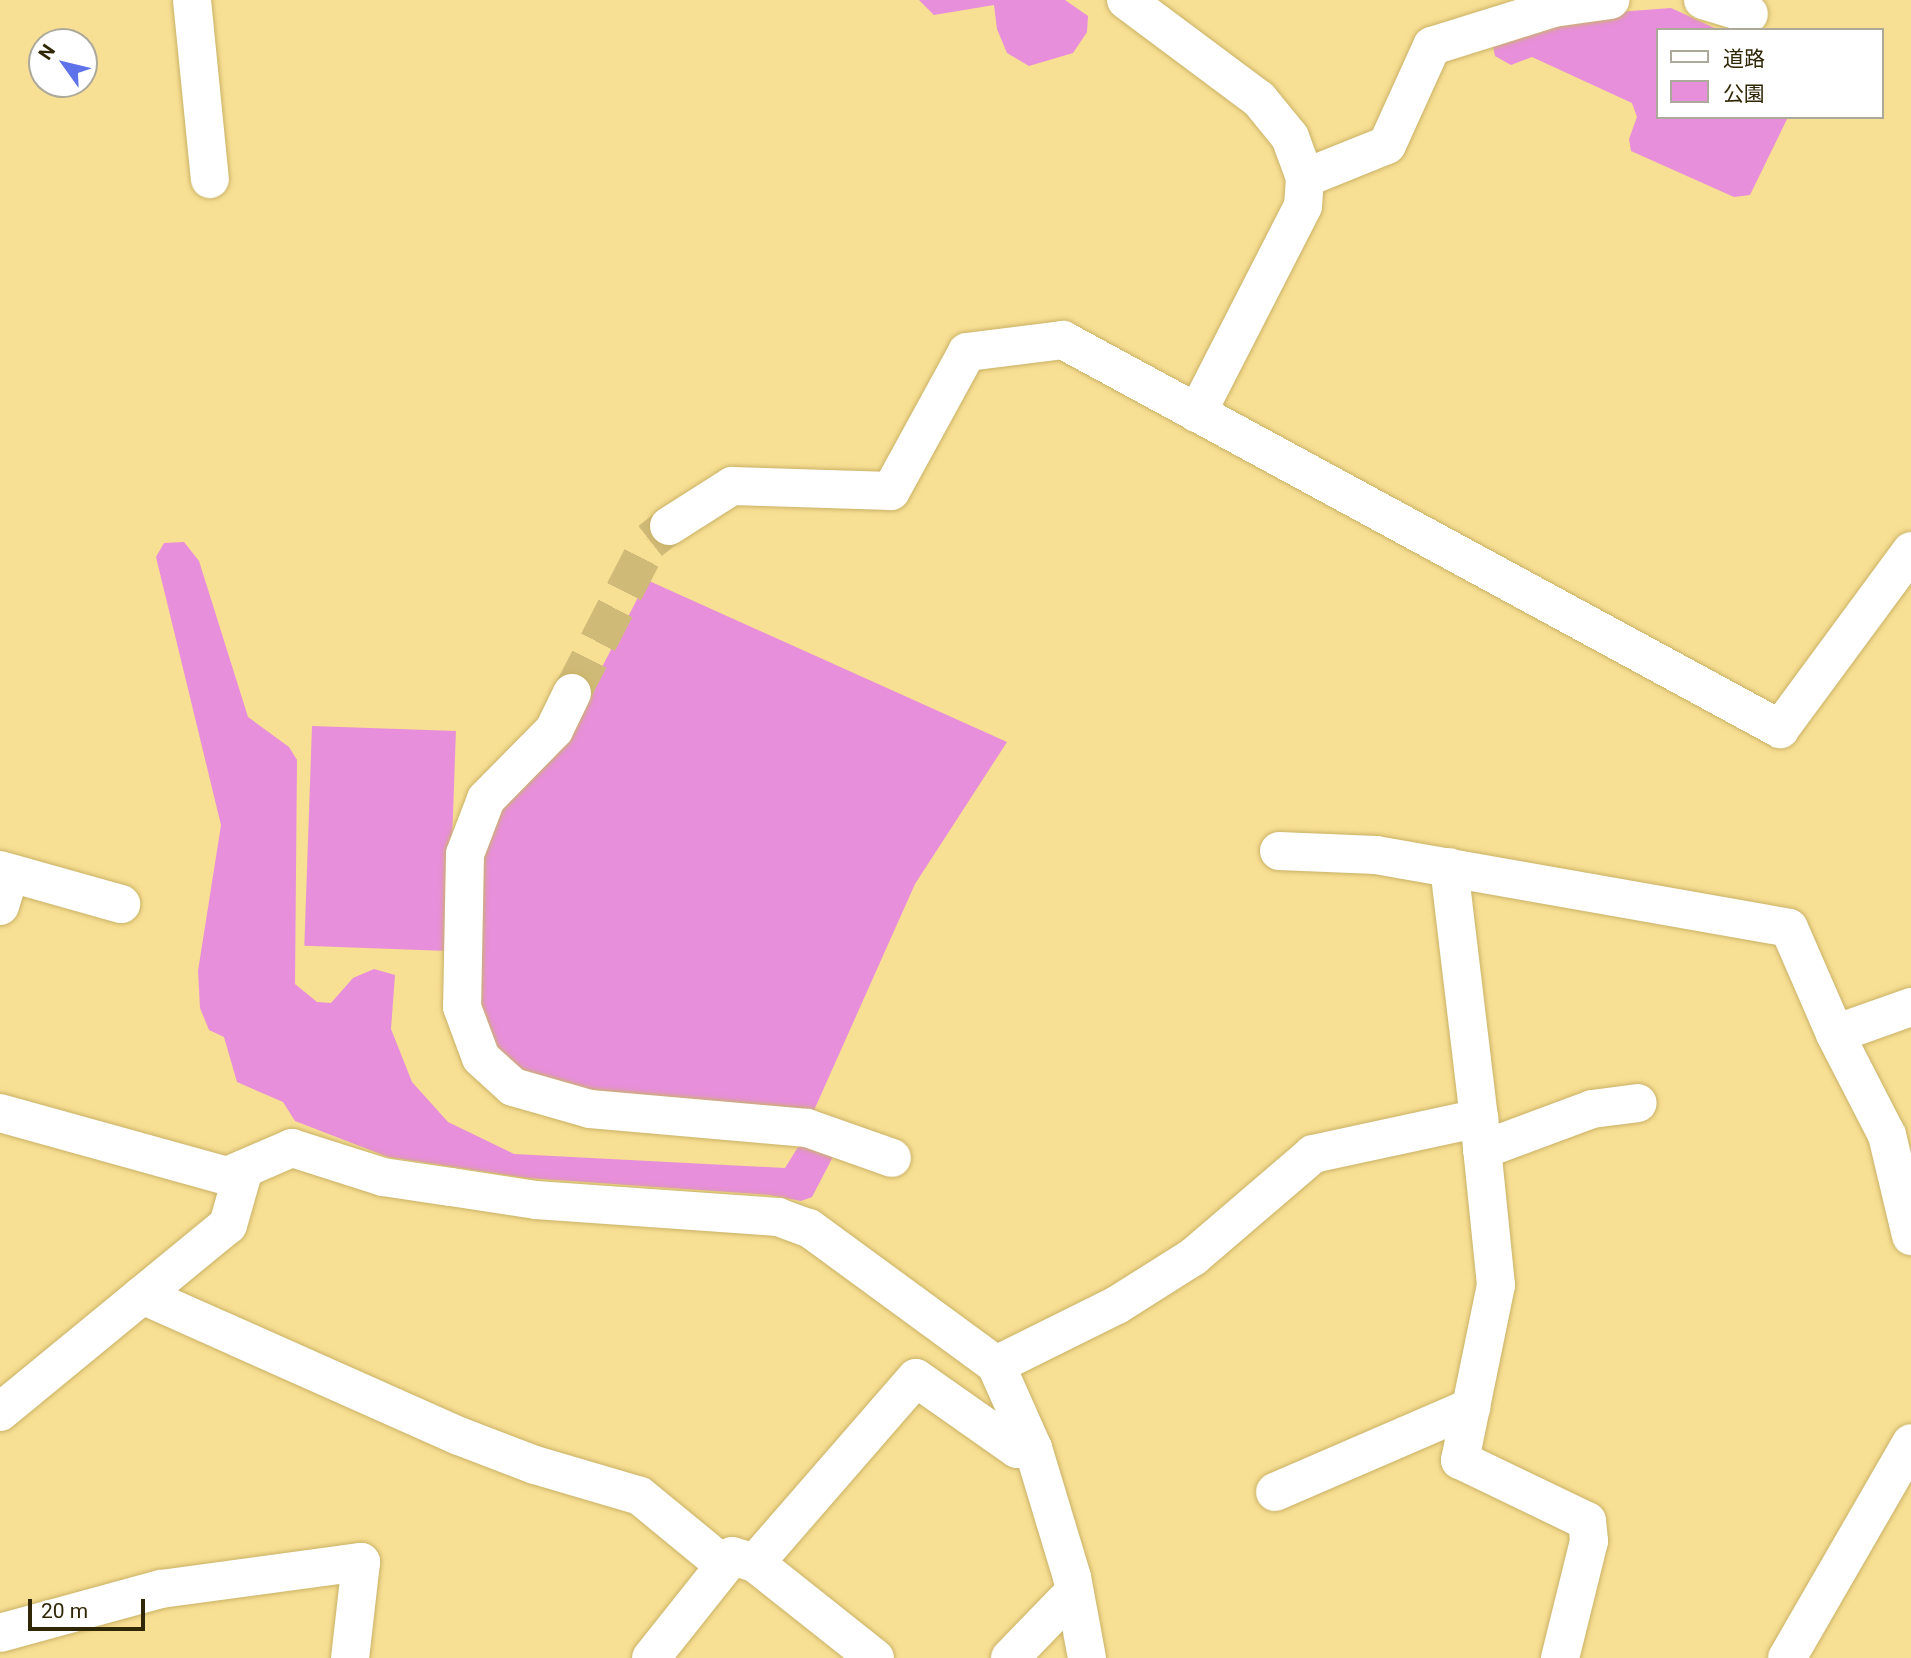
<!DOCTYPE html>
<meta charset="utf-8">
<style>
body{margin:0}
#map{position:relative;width:1911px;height:1658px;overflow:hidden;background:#f7df93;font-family:Roboto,"Noto Sans JP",sans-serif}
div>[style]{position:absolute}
.green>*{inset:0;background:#e78fda;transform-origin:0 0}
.minor-tunnel>*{height:38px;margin-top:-19px;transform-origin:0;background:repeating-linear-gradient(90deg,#cfba77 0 38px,transparent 0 57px)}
.roads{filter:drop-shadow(0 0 2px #c9b267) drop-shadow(0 0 2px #c9b267)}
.minor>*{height:38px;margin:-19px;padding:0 19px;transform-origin:19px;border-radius:19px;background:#fff}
span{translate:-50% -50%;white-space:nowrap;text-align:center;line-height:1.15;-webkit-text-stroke:7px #fff;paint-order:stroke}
.legend{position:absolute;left:1656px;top:28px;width:228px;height:91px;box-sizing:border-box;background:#fff;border:2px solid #aca99b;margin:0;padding:9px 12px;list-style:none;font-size:21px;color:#302706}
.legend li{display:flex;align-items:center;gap:14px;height:35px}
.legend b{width:35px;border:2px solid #aca99b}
.north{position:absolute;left:28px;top:28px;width:70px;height:70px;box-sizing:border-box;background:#fff;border:2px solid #aca99b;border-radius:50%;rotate:304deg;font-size:19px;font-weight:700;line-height:28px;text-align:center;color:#302706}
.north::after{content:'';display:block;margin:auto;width:24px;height:32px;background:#5e72e9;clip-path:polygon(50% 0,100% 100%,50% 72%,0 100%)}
.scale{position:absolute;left:28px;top:1599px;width:117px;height:32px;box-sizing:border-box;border:4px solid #302706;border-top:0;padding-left:9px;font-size:21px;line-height:24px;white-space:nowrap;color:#302706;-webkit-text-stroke:5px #fff;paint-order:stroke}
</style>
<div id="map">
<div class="green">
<div style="clip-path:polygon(919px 0,1065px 0,1088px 16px,1087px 32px,1073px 53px,1029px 66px,1007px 53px,997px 29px,994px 5px,934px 15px)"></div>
<div style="clip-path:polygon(1671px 8px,1719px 30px,1657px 30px,1657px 117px,1788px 117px,1750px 195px,1734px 197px,1631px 151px,1629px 139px,1637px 117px,1632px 103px,1532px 57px,1511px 65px,1495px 56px,1492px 42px,1564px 16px)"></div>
<div style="clip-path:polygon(184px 542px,199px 561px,248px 717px,289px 747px,297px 760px,295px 984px,317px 1002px,331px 1003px,353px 978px,374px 969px,395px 975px,391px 1029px,412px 1082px,448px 1122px,514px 1154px,785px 1168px,803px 1139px,835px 1153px,812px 1197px,801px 1201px,770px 1195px,527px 1178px,388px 1157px,295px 1121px,283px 1102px,237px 1082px,224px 1037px,209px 1030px,200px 1008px,198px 971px,221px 825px,156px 557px,164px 543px)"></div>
<div style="clip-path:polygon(647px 580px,1007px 742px,915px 884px,811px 1117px,528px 1083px,500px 1060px,470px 1000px,475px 856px,493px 803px,569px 731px)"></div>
<div style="left:312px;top:726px;width:144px;height:220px;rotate:2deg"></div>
</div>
<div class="minor-tunnel">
<div style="left:572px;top:693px;width:171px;rotate:-62.8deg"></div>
<div style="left:650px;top:541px;width:24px;rotate:-38deg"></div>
</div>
<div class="roads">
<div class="minor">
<div style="left:192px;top:0;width:180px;rotate:84.3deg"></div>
<div style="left:1126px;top:0;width:166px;rotate:36.7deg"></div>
<div style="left:1259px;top:99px;width:49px;rotate:50.8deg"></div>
<div style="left:1290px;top:137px;width:44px;rotate:69.9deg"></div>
<div style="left:1305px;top:178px;width:28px;rotate:94deg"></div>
<div style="left:1303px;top:206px;width:233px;rotate:117.1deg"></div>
<div style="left:1703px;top:0;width:48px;rotate:16.9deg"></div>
<div style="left:1305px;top:178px;width:88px;rotate:-21.9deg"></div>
<div style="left:1387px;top:145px;width:109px;rotate:-65.6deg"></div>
<div style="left:1432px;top:46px;width:127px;rotate:-17.4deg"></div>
<div style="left:1553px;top:8px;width:58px;rotate:-8deg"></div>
<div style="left:669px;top:526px;width:75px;rotate:-32.4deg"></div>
<div style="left:732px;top:486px;width:159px;rotate:1.8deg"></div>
<div style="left:891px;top:491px;width:158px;rotate:-61.3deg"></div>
<div style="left:967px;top:352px;width:97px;rotate:-7.1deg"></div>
<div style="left:1063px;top:340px;width:816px;rotate:28.48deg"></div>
<div style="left:1780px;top:729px;width:221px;rotate:-53.6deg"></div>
<div style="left:572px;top:693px;width:41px;rotate:115.9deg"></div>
<div style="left:554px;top:730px;width:97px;rotate:134.6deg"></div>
<div style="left:486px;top:799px;width:59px;rotate:110.9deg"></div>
<div style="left:465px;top:854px;width:153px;rotate:91.1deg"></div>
<div style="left:462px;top:1007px;width:54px;rotate:69.6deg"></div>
<div style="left:481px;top:1058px;width:43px;rotate:42.2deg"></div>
<div style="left:513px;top:1087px;width:80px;rotate:15.9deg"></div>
<div style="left:590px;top:1109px;width:218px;rotate:5deg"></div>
<div style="left:807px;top:1128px;width:90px;rotate:19.4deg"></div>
<div style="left:1279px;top:851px;width:97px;rotate:2.4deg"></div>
<div style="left:1376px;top:855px;width:419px;rotate:10deg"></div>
<div style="left:1789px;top:928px;width:116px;rotate:66.5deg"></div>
<div style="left:1835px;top:1034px;width:114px;rotate:62.8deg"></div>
<div style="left:1887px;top:1135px;width:104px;rotate:76.6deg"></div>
<div style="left:1449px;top:867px;width:253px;rotate:83.2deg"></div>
<div style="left:0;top:870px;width:126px;rotate:15.7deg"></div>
<div style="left:0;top:906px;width:34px;rotate:-73deg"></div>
<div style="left:1835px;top:1034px;width:81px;rotate:-19.6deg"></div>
<div style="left:0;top:1113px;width:236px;rotate:15.5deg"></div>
<div style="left:227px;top:1176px;width:71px;rotate:-23.3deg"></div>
<div style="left:292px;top:1148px;width:96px;rotate:17.7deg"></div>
<div style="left:383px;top:1177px;width:69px;rotate:8.4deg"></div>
<div style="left:451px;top:1187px;width:86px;rotate:8.7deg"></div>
<div style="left:536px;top:1200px;width:243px;rotate:4deg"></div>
<div style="left:778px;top:1217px;width:33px;rotate:20deg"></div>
<div style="left:809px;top:1228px;width:232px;rotate:36.2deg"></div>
<div style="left:996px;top:1365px;width:91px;rotate:66deg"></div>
<div style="left:1033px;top:1448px;width:135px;rotate:73.2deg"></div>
<div style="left:1072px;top:1577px;width:82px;rotate:79.5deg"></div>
<div style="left:1482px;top:1150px;width:117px;rotate:-20.4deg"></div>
<div style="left:1592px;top:1109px;width:46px;rotate:-7.4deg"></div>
<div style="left:142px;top:1295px;width:347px;rotate:24deg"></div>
<div style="left:459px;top:1436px;width:81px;rotate:20.9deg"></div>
<div style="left:535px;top:1465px;width:109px;rotate:16.4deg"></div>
<div style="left:640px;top:1496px;width:109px;rotate:39.4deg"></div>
<div style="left:996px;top:1365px;width:135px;rotate:-26.4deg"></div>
<div style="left:1117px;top:1305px;width:90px;rotate:-32.3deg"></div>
<div style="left:1193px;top:1257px;width:158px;rotate:-40.6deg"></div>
<div style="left:1313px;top:1154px;width:170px;rotate:-12.2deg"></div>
<div style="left:1479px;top:1118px;width:168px;rotate:84.2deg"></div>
<div style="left:1496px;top:1285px;width:179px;rotate:101.6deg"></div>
<div style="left:1460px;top:1460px;width:141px;rotate:25.7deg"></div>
<div style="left:1587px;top:1521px;width:20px;rotate:84deg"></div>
<div style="left:1589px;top:1541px;width:121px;rotate:103.9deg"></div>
<div style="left:0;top:1412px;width:295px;rotate:-39.4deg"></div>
<div style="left:228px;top:1225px;width:58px;rotate:-74.1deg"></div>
<div style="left:1275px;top:1492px;width:214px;rotate:-23.4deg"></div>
<div style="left:755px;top:1563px;width:245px;rotate:-49deg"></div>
<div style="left:916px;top:1378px;width:123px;rotate:35.1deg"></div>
<div style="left:1017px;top:1449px;width:16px;rotate:-4deg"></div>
<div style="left:0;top:1633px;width:167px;rotate:-15.3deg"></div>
<div style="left:161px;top:1589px;width:202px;rotate:-7.7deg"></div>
<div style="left:361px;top:1562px;width:97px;rotate:96.5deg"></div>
<div style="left:651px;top:1658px;width:130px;rotate:-51.5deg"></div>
<div style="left:732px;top:1556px;width:24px;rotate:17deg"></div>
<div style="left:755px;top:1563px;width:153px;rotate:38.4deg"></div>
<div style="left:1010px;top:1658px;width:92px;rotate:-45.9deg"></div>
<div style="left:1787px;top:1658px;width:248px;rotate:-60deg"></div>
</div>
</div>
<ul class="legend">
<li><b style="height:9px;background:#fff"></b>道路</li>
<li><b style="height:19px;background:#e78fda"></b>公園</li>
</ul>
<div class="north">N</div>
<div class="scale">20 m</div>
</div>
